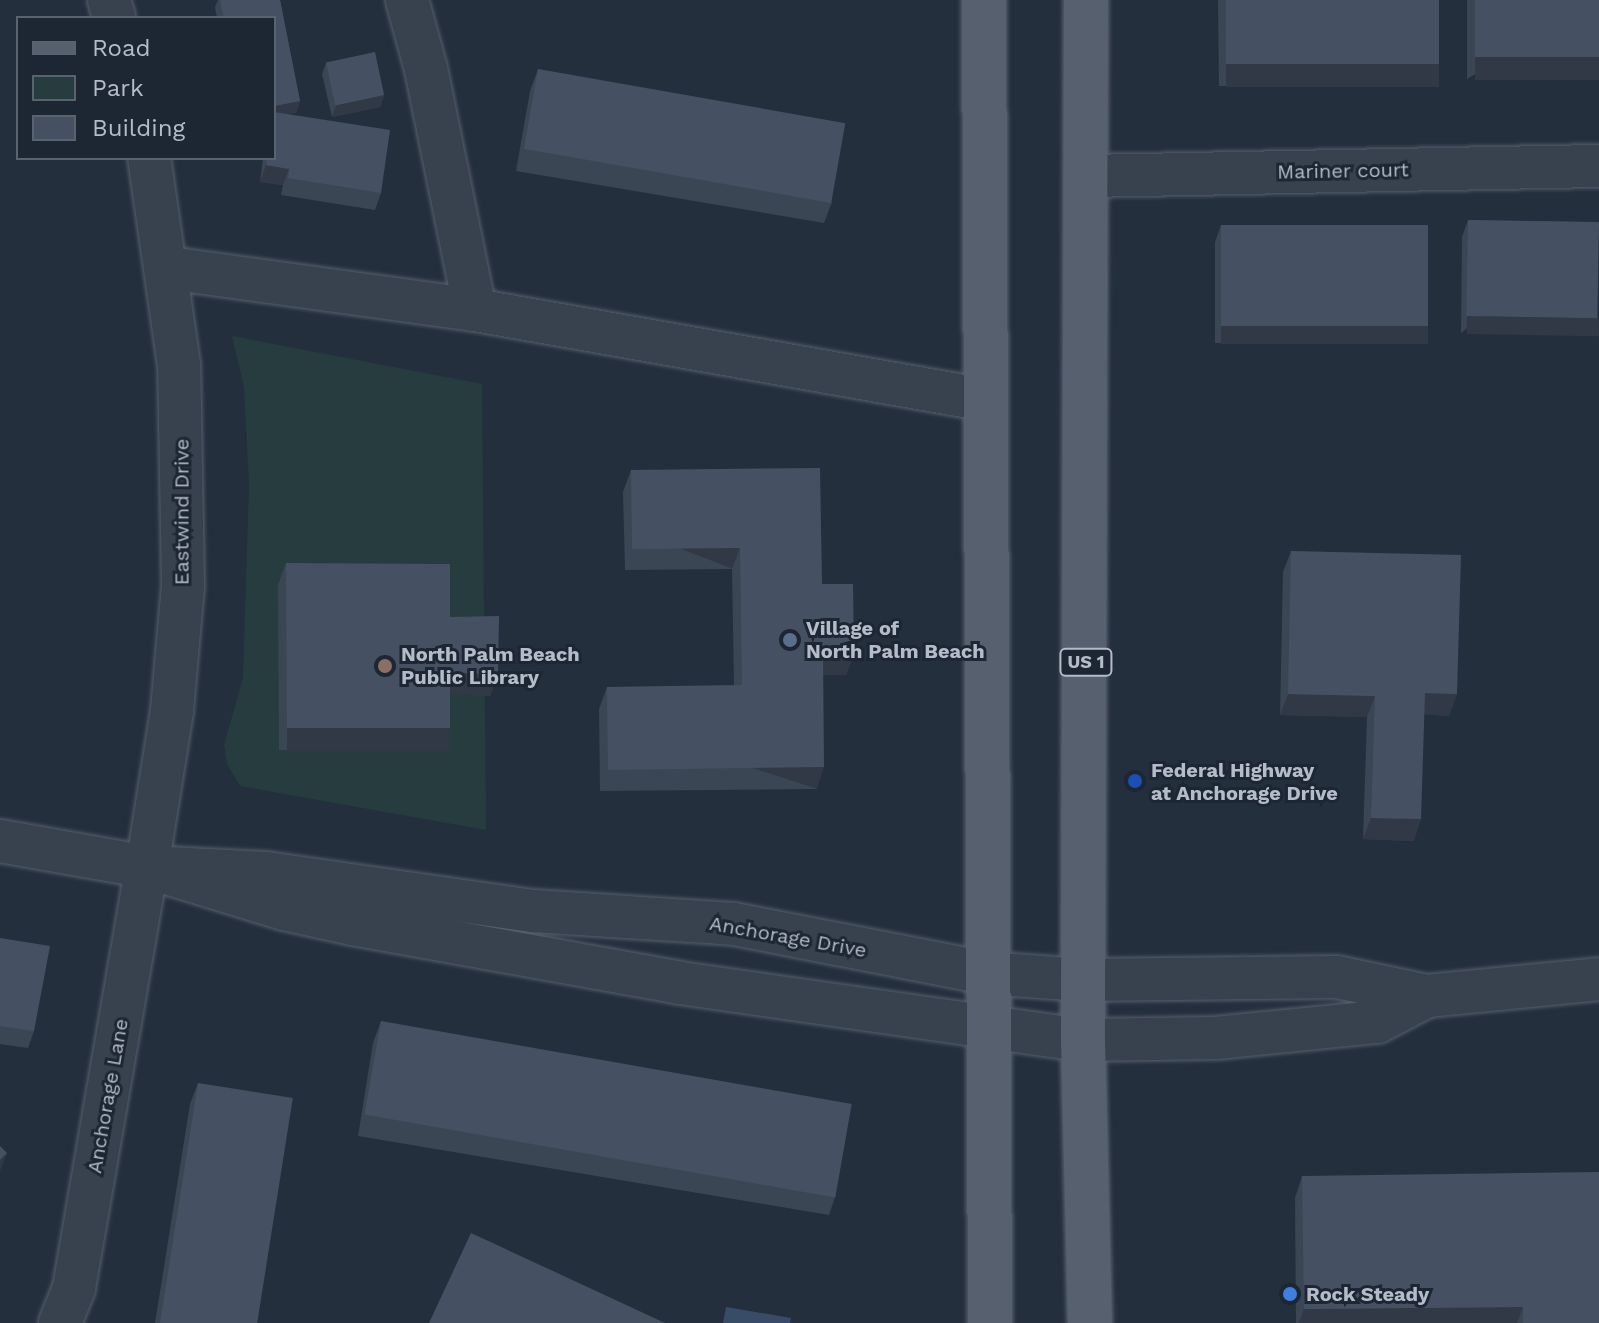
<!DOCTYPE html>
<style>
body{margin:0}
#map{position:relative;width:1599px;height:1323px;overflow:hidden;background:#242f3e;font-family:"Work Sans",sans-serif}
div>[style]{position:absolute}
.green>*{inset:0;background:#263c3f}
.water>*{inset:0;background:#394c67}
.roads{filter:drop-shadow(0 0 2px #565f6c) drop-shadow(0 0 2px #565f6c)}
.minor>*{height:42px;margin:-21px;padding:0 21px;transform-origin:21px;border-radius:21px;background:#38414e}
.primary>*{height:44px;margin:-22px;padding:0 22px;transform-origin:22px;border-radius:22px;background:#56606e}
.wall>*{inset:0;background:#3b4654}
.shaded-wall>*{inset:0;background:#303945;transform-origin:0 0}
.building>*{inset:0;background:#455162;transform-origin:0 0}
.dots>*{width:22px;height:22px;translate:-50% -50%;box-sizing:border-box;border:4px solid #1d2633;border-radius:50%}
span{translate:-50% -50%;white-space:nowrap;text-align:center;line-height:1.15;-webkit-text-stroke:6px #1d2633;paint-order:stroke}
.shield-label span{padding:2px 6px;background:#1d2633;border:2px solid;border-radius:6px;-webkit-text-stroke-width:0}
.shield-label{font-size:18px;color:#b4bcc9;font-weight:700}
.street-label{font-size:20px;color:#b4bcc9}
.poi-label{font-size:20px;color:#b4bcc9;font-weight:700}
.left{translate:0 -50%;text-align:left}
.legend{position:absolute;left:16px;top:16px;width:260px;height:144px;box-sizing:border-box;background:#1d2633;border:2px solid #59626f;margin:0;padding:10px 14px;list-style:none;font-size:24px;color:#b4bcc9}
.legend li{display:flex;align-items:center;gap:16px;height:40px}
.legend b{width:40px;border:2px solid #59626f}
</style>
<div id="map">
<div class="green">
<div style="clip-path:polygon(232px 336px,482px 384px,486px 830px,240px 786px,227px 764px,224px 745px,243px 678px,249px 485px,244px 387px)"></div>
</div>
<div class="water">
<div style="clip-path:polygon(726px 1307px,791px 1318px,790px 1323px,723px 1323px)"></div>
</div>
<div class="roads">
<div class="minor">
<div style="left:109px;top:0;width:19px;rotate:74deg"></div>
<div style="left:407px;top:0;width:72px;rotate:74.6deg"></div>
<div style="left:426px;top:69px;width:246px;rotate:78.5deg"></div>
<div style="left:1086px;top:176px;width:513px;rotate:-1.12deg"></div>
<div style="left:168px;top:268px;width:310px;rotate:7.8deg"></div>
<div style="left:475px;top:310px;width:519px;rotate:9.99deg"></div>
<div style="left:0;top:841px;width:149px;rotate:10deg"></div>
<div style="left:147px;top:867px;width:119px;rotate:2.9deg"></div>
<div style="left:266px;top:873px;width:271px;rotate:8.1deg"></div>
<div style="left:534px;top:911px;width:200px;rotate:3.7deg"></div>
<div style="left:734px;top:924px;width:256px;rotate:11deg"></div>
<div style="left:985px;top:973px;width:98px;rotate:4.1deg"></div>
<div style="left:1083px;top:980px;width:254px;rotate:-0.7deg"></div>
<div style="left:1337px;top:977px;width:92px;rotate:11.9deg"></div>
<div style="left:147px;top:867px;width:143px;rotate:17deg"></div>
<div style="left:284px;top:909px;width:71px;rotate:12.3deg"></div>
<div style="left:353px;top:924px;width:332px;rotate:10.2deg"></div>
<div style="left:680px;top:983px;width:407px;rotate:8.1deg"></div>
<div style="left:1083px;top:1040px;width:133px;rotate:-0.9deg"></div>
<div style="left:1216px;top:1038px;width:162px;rotate:-5.7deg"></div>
<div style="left:1377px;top:1022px;width:56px;rotate:-27.5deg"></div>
<div style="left:1427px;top:996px;width:173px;rotate:-5.6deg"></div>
<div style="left:60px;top:1323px;width:38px;rotate:-68deg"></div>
<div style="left:74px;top:1288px;width:427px;rotate:-80.2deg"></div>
<div style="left:147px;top:867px;width:158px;rotate:-80.9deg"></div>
<div style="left:172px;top:711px;width:125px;rotate:-85deg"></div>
<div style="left:183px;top:586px;width:221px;rotate:-91deg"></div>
<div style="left:179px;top:365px;width:209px;rotate:-98.2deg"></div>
</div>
<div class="primary">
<div style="left:984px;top:0;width:1323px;rotate:89.74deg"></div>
<div style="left:1086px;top:0;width:1040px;rotate:90.17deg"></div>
<div style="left:1083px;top:1040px;width:283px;rotate:88.6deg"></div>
</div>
</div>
<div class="wall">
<div style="clip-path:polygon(218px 0,280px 0,300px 101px,296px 113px,287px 114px,381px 193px,375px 210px,281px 195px,283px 185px,260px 182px,263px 158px,274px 158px,274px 18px,217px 18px,215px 7px)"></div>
<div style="clip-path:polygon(1218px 0,1439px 0,1439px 64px,1431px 86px,1219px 86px)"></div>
<div style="clip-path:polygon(1467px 0,1599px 0,1467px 79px)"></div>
<div style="clip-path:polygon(326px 63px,384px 95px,380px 107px,332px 117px,322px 74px)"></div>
<div style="clip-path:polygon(538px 69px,832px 202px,824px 223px,516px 171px,530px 91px)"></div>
<div style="clip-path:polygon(1468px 220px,1599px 222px,1461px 333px,1462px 237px)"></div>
<div style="clip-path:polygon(1221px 225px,1422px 344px,1215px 343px,1215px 242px)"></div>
<div style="clip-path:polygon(631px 470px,822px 584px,854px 654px,846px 675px,823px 675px,817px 789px,600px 791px,599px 709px,607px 687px,734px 686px,732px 569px,625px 570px,623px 492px)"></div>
<div style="clip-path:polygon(1291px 551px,1457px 694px,1449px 716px,1424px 714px,1414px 841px,1363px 839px,1367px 717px,1280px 715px,1283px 572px)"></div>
<div style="clip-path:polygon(286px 563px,450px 617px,498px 675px,490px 696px,450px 694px,450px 728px,442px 750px,279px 750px,278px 585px)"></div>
<div style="clip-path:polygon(0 938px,34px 1031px,28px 1048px,0 1044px)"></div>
<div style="clip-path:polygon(381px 1021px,836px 1194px,829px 1215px,358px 1136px,373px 1043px)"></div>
<div style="clip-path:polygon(198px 1083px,257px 1323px,155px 1323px,190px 1104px)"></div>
<div style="clip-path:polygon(1302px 1176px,1599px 1323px,1296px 1323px,1295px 1198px)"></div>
</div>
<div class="shaded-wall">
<div style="left:1475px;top:57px;width:124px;height:23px"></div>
<div style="left:1226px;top:64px;width:213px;height:23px"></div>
<div style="clip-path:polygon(384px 95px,380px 107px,332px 117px,336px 105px)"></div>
<div style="clip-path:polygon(300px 101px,296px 113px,274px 117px,274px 106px)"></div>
<div style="clip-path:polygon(266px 165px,289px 169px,283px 185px,260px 182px)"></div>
<div style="left:1467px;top:316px;width:132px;height:18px;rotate:1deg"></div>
<div style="left:1221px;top:326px;width:207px;height:18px"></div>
<div style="left:740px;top:548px;width:22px;height:108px;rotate:111deg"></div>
<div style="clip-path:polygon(823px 653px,854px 654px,846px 675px,815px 675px)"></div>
<div style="clip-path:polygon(450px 672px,498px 675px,490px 696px,443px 694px)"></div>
<div style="clip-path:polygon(1425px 693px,1457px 694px,1449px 716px,1417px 714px)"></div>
<div style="clip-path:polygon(1288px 694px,1375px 696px,1367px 717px,1280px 715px)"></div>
<div style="left:287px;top:728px;width:163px;height:23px"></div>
<div style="left:824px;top:767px;width:23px;height:216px;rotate:108deg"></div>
<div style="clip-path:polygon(1371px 818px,1421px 819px,1414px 841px,1363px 839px)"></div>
<div style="clip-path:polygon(7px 1153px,0 1171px,0 1160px)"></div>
<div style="clip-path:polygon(1523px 1307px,1517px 1323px,1299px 1323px,1304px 1309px)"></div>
</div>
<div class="building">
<div style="clip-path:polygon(220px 0,280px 0,300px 101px,274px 106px,274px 18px,224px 18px)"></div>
<div style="left:1226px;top:0;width:213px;height:64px"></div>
<div style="left:1475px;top:0;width:124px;height:57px"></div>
<div style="left:375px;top:52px;width:44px;height:50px;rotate:78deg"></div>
<div style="left:538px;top:69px;width:312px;height:81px;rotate:10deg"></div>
<div style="clip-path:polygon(274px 112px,390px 130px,381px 193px,288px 178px,289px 169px,266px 165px,267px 158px,274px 158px)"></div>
<div style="left:1468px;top:220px;width:131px;height:96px;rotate:1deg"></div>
<div style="left:1221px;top:225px;width:207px;height:101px"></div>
<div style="clip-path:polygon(820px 468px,822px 584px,853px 584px,854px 654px,823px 653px,824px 767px,608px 770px,607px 687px,742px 685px,740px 548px,632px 549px,631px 470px)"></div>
<div style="clip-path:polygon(1291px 551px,1461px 555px,1457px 694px,1425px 693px,1421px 819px,1371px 818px,1375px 696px,1288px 694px)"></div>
<div style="clip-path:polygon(286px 563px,450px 564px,450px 617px,499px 616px,498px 675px,450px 672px,450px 728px,287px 728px)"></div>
<div style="clip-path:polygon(0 938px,50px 946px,34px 1031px,0 1026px)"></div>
<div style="left:381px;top:1021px;width:478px;height:95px;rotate:10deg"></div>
<div style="left:198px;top:1083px;width:96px;height:243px;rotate:9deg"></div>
<div style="clip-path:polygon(0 1146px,7px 1153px,0 1160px)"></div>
<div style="clip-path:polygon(1599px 1172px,1599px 1323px,1523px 1323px,1523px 1307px,1304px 1309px,1302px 1176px)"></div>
<div style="clip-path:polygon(471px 1233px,665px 1323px,429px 1323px)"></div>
</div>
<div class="dots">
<div style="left:790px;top:640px;background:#5c6f8a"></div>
<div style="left:385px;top:666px;background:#8d6e63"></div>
<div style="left:1135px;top:781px;background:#1a4fb4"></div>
<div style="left:1290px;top:1294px;background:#3f7fe0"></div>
</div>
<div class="shield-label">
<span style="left:1086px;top:662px">US 1</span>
</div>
<div class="street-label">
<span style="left:1343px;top:171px;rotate:-1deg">Mariner court</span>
<span style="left:182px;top:512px;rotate:-90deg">Eastwind Drive</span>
<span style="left:788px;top:937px;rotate:10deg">Anchorage Drive</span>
<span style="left:108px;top:1096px;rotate:-80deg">Anchorage Lane</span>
</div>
<div class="poi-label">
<span class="left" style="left:806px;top:640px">Village of<br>North Palm Beach</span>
<span class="left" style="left:401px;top:666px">North Palm Beach<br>Public Library</span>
<span class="left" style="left:1151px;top:782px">Federal Highway<br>at Anchorage Drive</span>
<span class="left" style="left:1306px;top:1294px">Rock Steady</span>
</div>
<ul class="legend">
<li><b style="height:10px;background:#56606e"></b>Road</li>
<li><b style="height:22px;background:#263c3f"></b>Park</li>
<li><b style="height:22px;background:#455162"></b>Building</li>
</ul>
</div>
